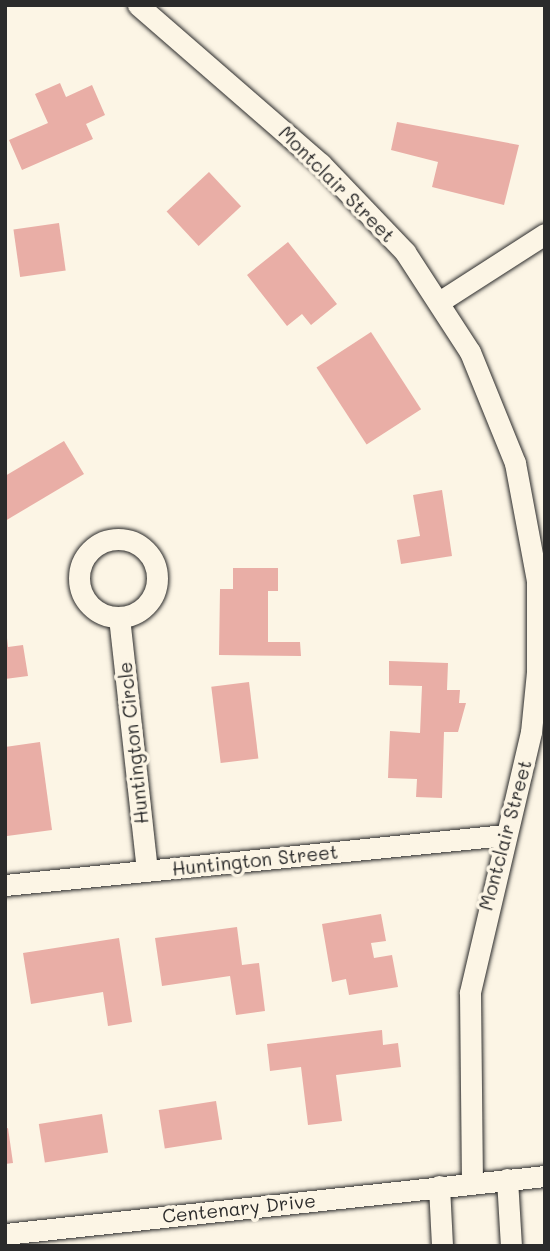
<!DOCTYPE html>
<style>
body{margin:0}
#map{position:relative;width:550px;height:1251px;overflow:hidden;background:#fcf5e5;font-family:Mali,sans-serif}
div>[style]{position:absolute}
.building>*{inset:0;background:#e9aea6;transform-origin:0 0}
.roads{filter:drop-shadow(0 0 2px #2b2b2b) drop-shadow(0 0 2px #2b2b2b)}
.minor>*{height:21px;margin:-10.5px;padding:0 10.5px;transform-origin:10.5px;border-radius:10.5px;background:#fcf5e5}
.minor>.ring{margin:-10.5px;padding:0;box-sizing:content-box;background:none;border:21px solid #fcf5e5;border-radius:50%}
span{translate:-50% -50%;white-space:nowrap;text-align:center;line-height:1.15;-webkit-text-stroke:7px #fcf5e5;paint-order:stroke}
.street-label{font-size:19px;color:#2b2b2b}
.frame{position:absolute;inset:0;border:7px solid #2b2b2b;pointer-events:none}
</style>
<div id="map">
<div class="building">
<div style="clip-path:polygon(60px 83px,66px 97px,92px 85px,105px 115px,86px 124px,93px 139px,22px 170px,9px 140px,48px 123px,35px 94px)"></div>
<div style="clip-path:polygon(397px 122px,519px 145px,504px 205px,432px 187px,438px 162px,391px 150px)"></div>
<div style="left:209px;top:172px;width:47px;height:58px;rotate:47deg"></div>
<div style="left:59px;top:223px;width:48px;height:46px;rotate:82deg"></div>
<div style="clip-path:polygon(288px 242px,337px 304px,311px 325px,302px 314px,287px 326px,247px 275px)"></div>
<div style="left:371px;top:332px;width:92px;height:65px;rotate:57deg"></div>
<div style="clip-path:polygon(64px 441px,84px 474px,5px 521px,5px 476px)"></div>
<div style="clip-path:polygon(442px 490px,452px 556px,401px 564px,397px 540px,420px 536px,413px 495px)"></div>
<div style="clip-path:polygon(233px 568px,278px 568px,278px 591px,268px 591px,268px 642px,300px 642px,301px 656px,219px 655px,220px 589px,233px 589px)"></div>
<div style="clip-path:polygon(7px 638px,8px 647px,23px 645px,28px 676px,5px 679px)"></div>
<div style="clip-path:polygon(389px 661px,448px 663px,447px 690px,460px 690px,459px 703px,466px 703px,458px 732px,444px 732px,442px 798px,416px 797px,417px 779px,388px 778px,390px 731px,420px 733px,422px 686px,389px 685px)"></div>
<div style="left:249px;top:682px;width:77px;height:38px;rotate:83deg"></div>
<div style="clip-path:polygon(40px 742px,52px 830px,7px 836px,5px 747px)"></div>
<div style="clip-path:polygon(381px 914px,386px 941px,371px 943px,374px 958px,392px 955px,398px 987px,349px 995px,346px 979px,332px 982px,322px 924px)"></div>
<div style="clip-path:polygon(237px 927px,242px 965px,259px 963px,265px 1011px,236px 1015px,230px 976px,162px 986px,155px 938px)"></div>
<div style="clip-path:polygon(119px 938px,132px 1022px,108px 1026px,103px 992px,31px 1004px,23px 953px)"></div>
<div style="clip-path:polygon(382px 1030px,383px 1045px,398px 1043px,401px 1067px,336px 1075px,342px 1121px,308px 1125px,301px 1067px,270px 1071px,267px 1044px)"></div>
<div style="left:216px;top:1101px;width:39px;height:58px;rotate:81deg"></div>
<div style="left:102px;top:1114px;width:39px;height:64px;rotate:81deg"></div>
<div style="clip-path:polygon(8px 1128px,13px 1163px,5px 1164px,5px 1129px)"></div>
</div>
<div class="roads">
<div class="minor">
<div style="left:138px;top:5px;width:242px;rotate:41deg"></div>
<div style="left:321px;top:164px;width:122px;rotate:46.3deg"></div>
<div style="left:405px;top:252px;width:119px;rotate:57deg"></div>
<div style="left:470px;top:352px;width:120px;rotate:67.9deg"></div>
<div style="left:515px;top:463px;width:120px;rotate:79.4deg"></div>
<div style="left:537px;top:581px;width:91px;rotate:90deg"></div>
<div style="left:537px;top:672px;width:60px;rotate:95.7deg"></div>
<div style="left:531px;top:732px;width:268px;rotate:103.2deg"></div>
<div style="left:470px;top:993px;width:190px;rotate:89.4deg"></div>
<div style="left:439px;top:302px;width:126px;rotate:-32.7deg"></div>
<div class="ring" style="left:79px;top:539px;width:57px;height:57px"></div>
<div style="left:119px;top:617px;width:255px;rotate:83.7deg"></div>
<div style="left:5px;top:885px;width:502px;rotate:-5.71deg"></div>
<div style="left:507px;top:1179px;width:67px;rotate:86.6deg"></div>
<div style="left:439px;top:1186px;width:60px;rotate:87.1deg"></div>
<div style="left:5px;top:1234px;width:543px;rotate:-6.13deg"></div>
</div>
</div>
<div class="street-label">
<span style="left:337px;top:184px;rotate:45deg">Montclair Street</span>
<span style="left:133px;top:743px;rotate:-96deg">Huntington Circle</span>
<span style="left:505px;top:835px;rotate:-75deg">Montclair Street</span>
<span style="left:255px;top:860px;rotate:-6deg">Huntington Street</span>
<span style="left:239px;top:1208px;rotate:-6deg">Centenary Drive</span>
</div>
<div class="frame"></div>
</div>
